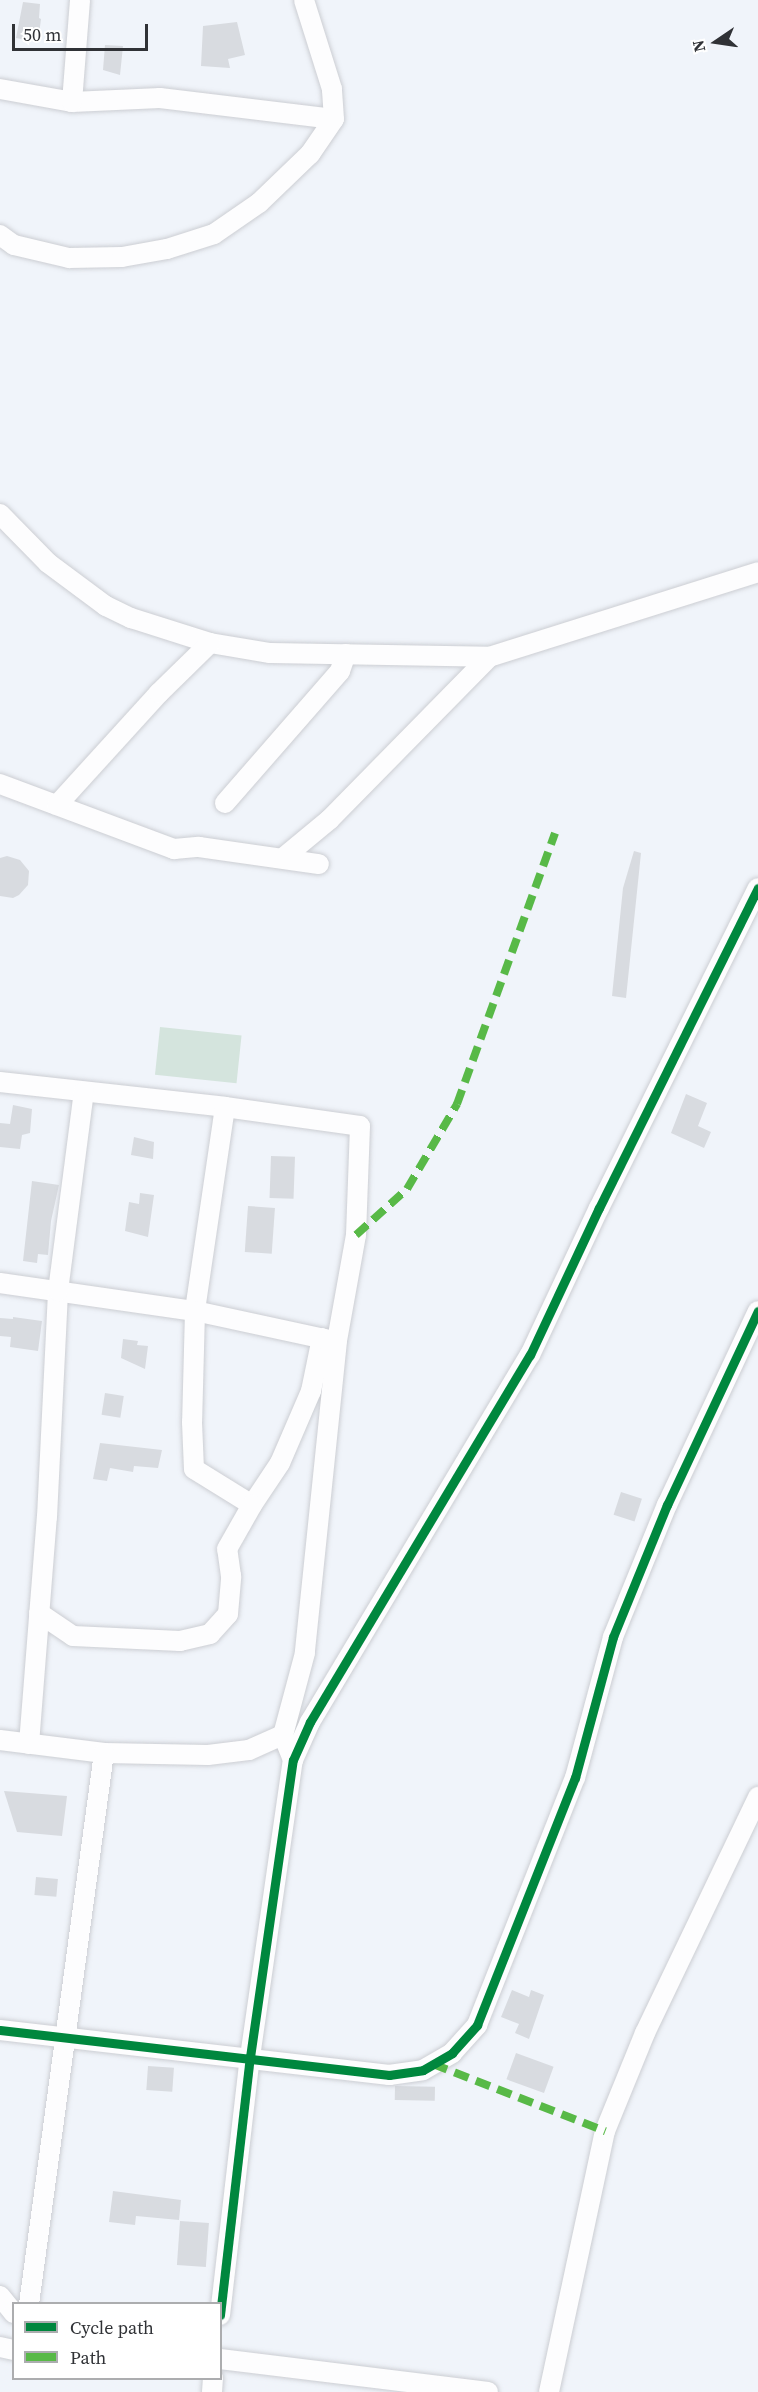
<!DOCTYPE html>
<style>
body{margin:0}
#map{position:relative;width:758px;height:2392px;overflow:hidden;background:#f0f4fa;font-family:"Source Serif 4",serif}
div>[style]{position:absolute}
.green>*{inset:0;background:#d4e4dd;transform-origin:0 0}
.building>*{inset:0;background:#d8dbe0;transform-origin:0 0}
.roads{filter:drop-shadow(0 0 2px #ccced3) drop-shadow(0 0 2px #ccced3)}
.minor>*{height:20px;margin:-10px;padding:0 10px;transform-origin:10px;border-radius:10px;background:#fdfdfe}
.quiet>*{height:8px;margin-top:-4px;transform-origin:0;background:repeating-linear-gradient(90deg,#58b947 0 15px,transparent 0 23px)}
.cycleway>*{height:9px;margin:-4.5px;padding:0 4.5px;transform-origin:4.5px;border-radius:4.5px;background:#00873e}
span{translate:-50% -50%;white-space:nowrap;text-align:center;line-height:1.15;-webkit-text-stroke:5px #fff;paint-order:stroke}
.legend{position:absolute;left:12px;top:2302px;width:210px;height:78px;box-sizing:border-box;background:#fff;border:2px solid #acadaf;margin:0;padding:8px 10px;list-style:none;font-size:18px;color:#303236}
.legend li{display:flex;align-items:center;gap:12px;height:30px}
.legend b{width:30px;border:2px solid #acadaf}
.north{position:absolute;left:686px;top:12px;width:60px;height:60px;-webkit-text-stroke:4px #fff;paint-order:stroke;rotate:257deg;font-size:16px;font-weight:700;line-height:24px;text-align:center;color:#303236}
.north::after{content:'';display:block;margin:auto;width:21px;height:27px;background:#303236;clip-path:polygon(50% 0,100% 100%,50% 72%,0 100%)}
.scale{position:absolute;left:12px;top:24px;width:136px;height:27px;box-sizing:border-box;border:3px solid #303236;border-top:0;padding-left:8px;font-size:18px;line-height:21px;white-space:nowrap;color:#303236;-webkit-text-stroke:4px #fff;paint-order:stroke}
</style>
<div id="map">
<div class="green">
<div style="left:160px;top:1027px;width:82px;height:48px;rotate:6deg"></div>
</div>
<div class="building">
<div style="clip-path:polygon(23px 2px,40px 4px,39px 18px,41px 19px,38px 42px,16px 38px)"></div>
<div style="clip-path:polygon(237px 22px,245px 55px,228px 59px,230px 68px,201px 66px,203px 26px)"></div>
<div style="clip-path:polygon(105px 45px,123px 46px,120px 75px,103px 70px)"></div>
<div style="clip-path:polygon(634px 851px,641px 853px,626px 998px,612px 996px,623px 888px)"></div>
<div style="clip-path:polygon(7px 856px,20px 860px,29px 871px,28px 885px,19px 895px,13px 898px,0 896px,0 858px)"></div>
<div style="clip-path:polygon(686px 1094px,707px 1103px,698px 1126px,711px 1132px,704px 1148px,671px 1133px)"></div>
<div style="clip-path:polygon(13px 1105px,32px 1109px,30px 1133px,22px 1135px,20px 1149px,0 1147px,0 1123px,10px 1124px)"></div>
<div style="clip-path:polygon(134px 1137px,154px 1142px,153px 1159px,131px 1155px)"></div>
<div style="left:271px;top:1156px;width:24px;height:42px;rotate:2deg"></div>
<div style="clip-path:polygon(32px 1181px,59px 1185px,51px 1221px,48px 1255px,38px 1254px,37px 1263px,23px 1261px)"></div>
<div style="clip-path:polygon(140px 1193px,154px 1195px,148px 1237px,125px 1231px,129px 1202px,139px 1204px)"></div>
<div style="left:248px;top:1206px;width:27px;height:46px;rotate:4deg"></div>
<div style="clip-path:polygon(13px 1317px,42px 1321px,38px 1351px,10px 1347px,11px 1337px,0 1336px,0 1318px,13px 1319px)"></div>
<div style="clip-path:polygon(123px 1339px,138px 1341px,137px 1345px,148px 1346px,145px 1369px,121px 1358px)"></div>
<div style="left:105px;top:1393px;width:19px;height:22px;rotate:9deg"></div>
<div style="clip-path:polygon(100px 1443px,162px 1450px,158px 1468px,134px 1466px,133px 1472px,110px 1468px,107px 1481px,93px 1479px)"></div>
<div style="left:621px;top:1492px;width:22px;height:24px;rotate:18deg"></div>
<div style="clip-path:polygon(4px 1791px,67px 1796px,62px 1836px,17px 1832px)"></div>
<div style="left:36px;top:1877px;width:22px;height:18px;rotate:5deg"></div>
<div style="clip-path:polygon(512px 1990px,529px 1997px,531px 1990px,544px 1995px,529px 2039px,515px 2033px,519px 2024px,501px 2017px)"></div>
<div style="left:516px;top:2053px;width:40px;height:28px;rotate:20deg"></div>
<div style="left:148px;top:2066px;width:26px;height:24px;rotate:4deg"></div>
<div style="left:395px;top:2086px;width:40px;height:14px;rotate:1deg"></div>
<div style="clip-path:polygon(113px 2191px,181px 2200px,179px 2220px,136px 2216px,135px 2225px,109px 2222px)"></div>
<div style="left:180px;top:2221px;width:29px;height:44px;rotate:4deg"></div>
</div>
<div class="roads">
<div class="minor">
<div style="left:0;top:89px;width:73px;rotate:10.2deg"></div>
<div style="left:72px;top:102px;width:88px;rotate:-2.6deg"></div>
<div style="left:160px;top:98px;width:175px;rotate:6.9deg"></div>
<div style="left:72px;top:102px;width:102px;rotate:-85.5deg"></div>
<div style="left:0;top:235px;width:17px;rotate:36deg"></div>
<div style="left:14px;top:245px;width:57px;rotate:13.3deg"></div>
<div style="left:69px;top:258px;width:53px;rotate:-1.1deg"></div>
<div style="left:122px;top:257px;width:46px;rotate:-10.1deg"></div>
<div style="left:167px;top:249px;width:49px;rotate:-17.7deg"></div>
<div style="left:214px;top:234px;width:55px;rotate:-34.6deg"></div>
<div style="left:259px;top:203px;width:71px;rotate:-43.9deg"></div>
<div style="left:310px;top:154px;width:42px;rotate:-55.6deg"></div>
<div style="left:334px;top:119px;width:30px;rotate:-94deg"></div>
<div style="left:332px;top:89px;width:93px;rotate:-107.5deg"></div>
<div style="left:0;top:514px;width:69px;rotate:45.6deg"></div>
<div style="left:48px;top:563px;width:72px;rotate:36.6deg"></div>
<div style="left:106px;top:606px;width:28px;rotate:26deg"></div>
<div style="left:131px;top:618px;width:83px;rotate:17.6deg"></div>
<div style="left:210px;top:643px;width:61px;rotate:9.5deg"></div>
<div style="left:270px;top:653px;width:219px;rotate:1deg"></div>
<div style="left:489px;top:657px;width:282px;rotate:-17.5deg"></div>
<div style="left:0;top:784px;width:186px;rotate:20.5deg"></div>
<div style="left:174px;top:849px;width:25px;rotate:-5deg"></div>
<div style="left:199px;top:847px;width:121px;rotate:8.1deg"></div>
<div style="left:225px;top:803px;width:175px;rotate:-48.9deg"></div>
<div style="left:340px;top:671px;width:18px;rotate:-71deg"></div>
<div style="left:57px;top:805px;width:151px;rotate:-47.7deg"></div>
<div style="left:159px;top:693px;width:71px;rotate:-44.4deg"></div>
<div style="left:283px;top:858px;width:60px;rotate:-39.6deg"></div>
<div style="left:329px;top:820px;width:228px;rotate:-45.5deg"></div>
<div style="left:0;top:1082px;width:226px;rotate:6.3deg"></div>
<div style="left:225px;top:1107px;width:136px;rotate:8deg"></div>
<div style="left:360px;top:1126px;width:109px;rotate:92.1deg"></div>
<div style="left:356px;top:1235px;width:108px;rotate:100.2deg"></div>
<div style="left:337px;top:1341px;width:314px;rotate:95.9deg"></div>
<div style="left:305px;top:1653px;width:85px;rotate:105deg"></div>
<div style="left:283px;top:1735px;width:27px;rotate:68deg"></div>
<div style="left:225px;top:1107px;width:206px;rotate:98.4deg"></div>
<div style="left:195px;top:1311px;width:111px;rotate:91.5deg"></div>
<div style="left:192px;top:1422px;width:47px;rotate:87.6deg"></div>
<div style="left:194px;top:1469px;width:68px;rotate:31.8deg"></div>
<div style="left:252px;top:1505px;width:50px;rotate:-56.3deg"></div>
<div style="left:280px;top:1463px;width:78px;rotate:-66.7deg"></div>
<div style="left:311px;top:1391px;width:54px;rotate:-78.3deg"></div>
<div style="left:0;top:1283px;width:197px;rotate:8.2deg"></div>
<div style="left:195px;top:1311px;width:142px;rotate:12.2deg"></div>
<div style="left:39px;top:1613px;width:41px;rotate:34.1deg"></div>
<div style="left:73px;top:1636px;width:107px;rotate:2.7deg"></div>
<div style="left:180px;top:1641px;width:31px;rotate:-13deg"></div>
<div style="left:210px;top:1634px;width:27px;rotate:-48deg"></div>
<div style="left:228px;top:1614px;width:38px;rotate:-85deg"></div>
<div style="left:231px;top:1576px;width:27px;rotate:-98deg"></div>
<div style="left:227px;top:1549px;width:51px;rotate:-60.4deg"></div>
<div style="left:0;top:1740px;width:105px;rotate:7.1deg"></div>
<div style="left:104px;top:1753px;width:104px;rotate:1.1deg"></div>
<div style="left:208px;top:1755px;width:41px;rotate:-7deg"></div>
<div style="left:249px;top:1750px;width:37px;rotate:-24deg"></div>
<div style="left:29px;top:1744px;width:228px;rotate:-85.5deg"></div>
<div style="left:47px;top:1517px;width:226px;rotate:-87.2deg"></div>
<div style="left:58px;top:1291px;width:201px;rotate:-82.6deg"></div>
<div style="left:0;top:2030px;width:392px;rotate:6.6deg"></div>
<div style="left:389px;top:2075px;width:34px;rotate:-8deg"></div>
<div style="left:423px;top:2070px;width:34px;rotate:-30deg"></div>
<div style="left:452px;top:2053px;width:38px;rotate:-48deg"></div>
<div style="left:477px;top:2025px;width:266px;rotate:-68.4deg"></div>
<div style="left:575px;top:1778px;width:146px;rotate:-74.9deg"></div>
<div style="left:613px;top:1637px;width:143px;rotate:-67.8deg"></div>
<div style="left:667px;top:1505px;width:214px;rotate:-64.9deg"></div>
<div style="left:0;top:2296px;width:22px;rotate:51deg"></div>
<div style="left:29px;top:2304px;width:556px;rotate:-82.25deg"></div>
<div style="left:220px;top:2315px;width:260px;rotate:-83.4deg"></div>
<div style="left:250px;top:2057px;width:300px;rotate:-81.8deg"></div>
<div style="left:293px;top:1760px;width:42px;rotate:-65.9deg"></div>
<div style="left:310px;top:1722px;width:428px;rotate:-59.1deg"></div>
<div style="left:530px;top:1355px;width:162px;rotate:-64.9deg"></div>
<div style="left:599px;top:1208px;width:357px;rotate:-63.6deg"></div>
<div style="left:0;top:2347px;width:14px;rotate:12deg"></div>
<div style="left:220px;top:2359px;width:270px;rotate:7deg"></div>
<div style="left:212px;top:2392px;width:14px;rotate:-86deg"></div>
<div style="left:549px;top:2392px;width:267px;rotate:-77.9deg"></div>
<div style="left:605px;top:2131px;width:106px;rotate:-67.8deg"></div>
<div style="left:645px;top:2033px;width:262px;rotate:-64.4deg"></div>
</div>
</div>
<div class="quiet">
<div style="left:356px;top:1235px;width:69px;rotate:-42deg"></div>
<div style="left:407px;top:1189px;width:99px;rotate:-59.5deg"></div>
<div style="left:457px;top:1104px;width:288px;rotate:-70.1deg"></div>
<div style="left:433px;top:2064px;width:185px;rotate:21.3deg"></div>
</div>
<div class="cycleway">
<div style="left:0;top:2030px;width:392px;rotate:6.6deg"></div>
<div style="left:389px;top:2075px;width:34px;rotate:-8deg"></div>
<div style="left:423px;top:2070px;width:34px;rotate:-30deg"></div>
<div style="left:452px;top:2053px;width:38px;rotate:-48deg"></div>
<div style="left:477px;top:2025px;width:266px;rotate:-68.4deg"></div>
<div style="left:575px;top:1778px;width:146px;rotate:-74.9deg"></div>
<div style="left:613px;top:1637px;width:143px;rotate:-67.8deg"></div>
<div style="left:667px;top:1505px;width:214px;rotate:-64.9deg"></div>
<div style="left:220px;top:2315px;width:260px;rotate:-83.4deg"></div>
<div style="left:250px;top:2057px;width:300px;rotate:-81.8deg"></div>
<div style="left:293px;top:1760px;width:42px;rotate:-65.9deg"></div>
<div style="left:310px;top:1722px;width:428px;rotate:-59.1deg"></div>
<div style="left:530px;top:1355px;width:162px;rotate:-64.9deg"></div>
<div style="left:599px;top:1208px;width:357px;rotate:-63.6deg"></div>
</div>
<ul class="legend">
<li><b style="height:8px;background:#00873e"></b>Cycle path</li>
<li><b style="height:8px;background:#58b947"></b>Path</li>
</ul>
<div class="north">N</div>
<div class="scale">50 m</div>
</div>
